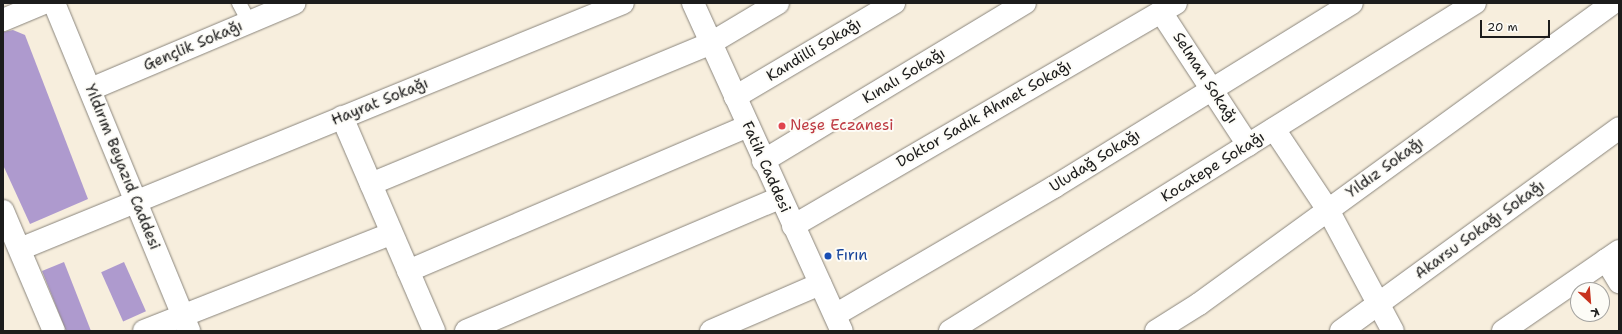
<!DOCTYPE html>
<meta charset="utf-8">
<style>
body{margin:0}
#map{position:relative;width:1622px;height:334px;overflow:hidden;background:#f7eedd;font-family:"Shantell Sans",sans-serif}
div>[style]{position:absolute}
.building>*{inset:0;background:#ae9ace;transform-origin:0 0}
.roads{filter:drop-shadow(0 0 1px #8a857c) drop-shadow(0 0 1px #8a857c)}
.service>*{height:14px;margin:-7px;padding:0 7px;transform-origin:7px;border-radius:7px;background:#fff}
.minor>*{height:22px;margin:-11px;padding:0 11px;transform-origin:11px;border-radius:11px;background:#fff}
.secondary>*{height:22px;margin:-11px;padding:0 11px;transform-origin:11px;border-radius:11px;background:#fff}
.dots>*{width:11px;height:11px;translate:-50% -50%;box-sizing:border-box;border:2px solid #fdfcf7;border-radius:50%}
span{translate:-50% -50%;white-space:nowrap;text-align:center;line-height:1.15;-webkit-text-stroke:4px #fdfcf7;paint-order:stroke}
.street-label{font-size:15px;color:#1c1c1c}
.health-label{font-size:15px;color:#be3a42}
.left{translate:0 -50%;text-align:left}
.transit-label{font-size:15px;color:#164399}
.frame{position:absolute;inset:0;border:4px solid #1c1c1c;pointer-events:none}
.north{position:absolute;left:1570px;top:282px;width:40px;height:40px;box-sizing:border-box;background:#fdfcf7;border:1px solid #a3a29f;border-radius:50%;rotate:154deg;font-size:11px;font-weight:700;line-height:16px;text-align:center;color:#1c1c1c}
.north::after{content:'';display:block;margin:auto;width:14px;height:18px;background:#c8321e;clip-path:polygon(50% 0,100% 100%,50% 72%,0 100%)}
.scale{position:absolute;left:1480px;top:20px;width:70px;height:18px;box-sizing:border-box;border:2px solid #1c1c1c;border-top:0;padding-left:5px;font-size:12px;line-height:14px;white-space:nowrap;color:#1c1c1c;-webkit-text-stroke:3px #fdfcf7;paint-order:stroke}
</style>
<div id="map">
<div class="building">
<div style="clip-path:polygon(13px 30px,25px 35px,88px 199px,30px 224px,3px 165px,3px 32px)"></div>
<div style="clip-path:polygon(64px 262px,91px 331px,66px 331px,42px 271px)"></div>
<div style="left:124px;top:262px;width:54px;height:25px;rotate:66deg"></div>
</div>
<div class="roads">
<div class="service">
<div style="left:239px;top:3px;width:21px;rotate:62deg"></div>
</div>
<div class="minor">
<div style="left:1161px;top:12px;width:159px;rotate:56.8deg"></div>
<div style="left:3px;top:20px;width:44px;rotate:-22.5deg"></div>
<div style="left:91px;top:89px;width:221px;rotate:-22.9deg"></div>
<div style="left:735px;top:97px;width:185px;rotate:-30.6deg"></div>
<div style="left:342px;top:117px;width:233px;rotate:66.7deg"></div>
<div style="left:1274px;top:129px;width:97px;rotate:56.3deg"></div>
<div style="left:1328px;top:210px;width:137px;rotate:61.8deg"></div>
<div style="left:763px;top:161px;width:306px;rotate:-31.1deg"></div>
<div style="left:371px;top:184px;width:368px;rotate:-22.5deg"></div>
<div style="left:711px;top:43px;width:78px;rotate:-30.8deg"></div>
<div style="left:3px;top:211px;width:130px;rotate:67deg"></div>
<div style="left:793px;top:226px;width:443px;rotate:-30.2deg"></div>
<div style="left:20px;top:249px;width:651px;rotate:-22.19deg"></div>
<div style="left:1606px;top:260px;width:26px;rotate:59deg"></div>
<div style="left:408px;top:271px;width:370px;rotate:-23.1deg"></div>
<div style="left:835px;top:315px;width:254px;rotate:-30.3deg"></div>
<div style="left:1054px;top:187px;width:350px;rotate:-31.7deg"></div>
<div style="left:144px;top:331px;width:264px;rotate:-21.5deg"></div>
<div style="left:466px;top:331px;width:341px;rotate:-23deg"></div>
<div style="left:711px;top:331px;width:119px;rotate:-23.3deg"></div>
<div style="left:950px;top:331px;width:619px;rotate:-32deg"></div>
<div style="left:1156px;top:331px;width:51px;rotate:-32.1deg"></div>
<div style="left:1199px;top:304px;width:512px;rotate:-36.02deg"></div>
<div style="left:1341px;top:331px;width:344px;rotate:-36.1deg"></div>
<div style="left:1503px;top:331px;width:141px;rotate:-34.6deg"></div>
</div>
<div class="secondary">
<div style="left:54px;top:3px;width:355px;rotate:67.6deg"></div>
<div style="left:693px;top:3px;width:360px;rotate:65.6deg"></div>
</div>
</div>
<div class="dots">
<div style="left:782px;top:126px;background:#e0444e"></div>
<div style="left:828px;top:256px;background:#1a4fb4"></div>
</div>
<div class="street-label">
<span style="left:193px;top:46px;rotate:-23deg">Gençlik Sokağı</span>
<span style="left:814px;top:50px;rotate:-31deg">Kandilli Sokağı</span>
<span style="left:904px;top:76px;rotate:-31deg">Kınalı Sokağı</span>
<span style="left:1205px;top:78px;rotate:57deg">Selman Sokağı</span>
<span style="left:380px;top:102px;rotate:-22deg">Hayrat Sokağı</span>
<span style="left:984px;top:114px;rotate:-30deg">Doktor Sadık Ahmet Sokağı</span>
<span style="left:1095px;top:161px;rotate:-32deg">Uludağ Sokağı</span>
<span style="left:122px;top:167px;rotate:68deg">Yıldırım Beyazıd Caddesi</span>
<span style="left:766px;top:167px;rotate:66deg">Fatih Caddesi</span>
<span style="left:1213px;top:167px;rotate:-32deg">Kocatepe Sokağı</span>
<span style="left:1385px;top:168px;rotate:-36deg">Yıldız Sokağı</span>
<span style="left:1480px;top:230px;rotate:-36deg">Akarsu Sokağı Sokağı</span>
</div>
<div class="health-label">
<span class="left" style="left:790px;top:126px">Neşe Eczanesi</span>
</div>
<div class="transit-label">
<span class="left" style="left:836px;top:256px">Fırın</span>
</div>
<div class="frame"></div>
<div class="north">K</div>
<div class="scale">20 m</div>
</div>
